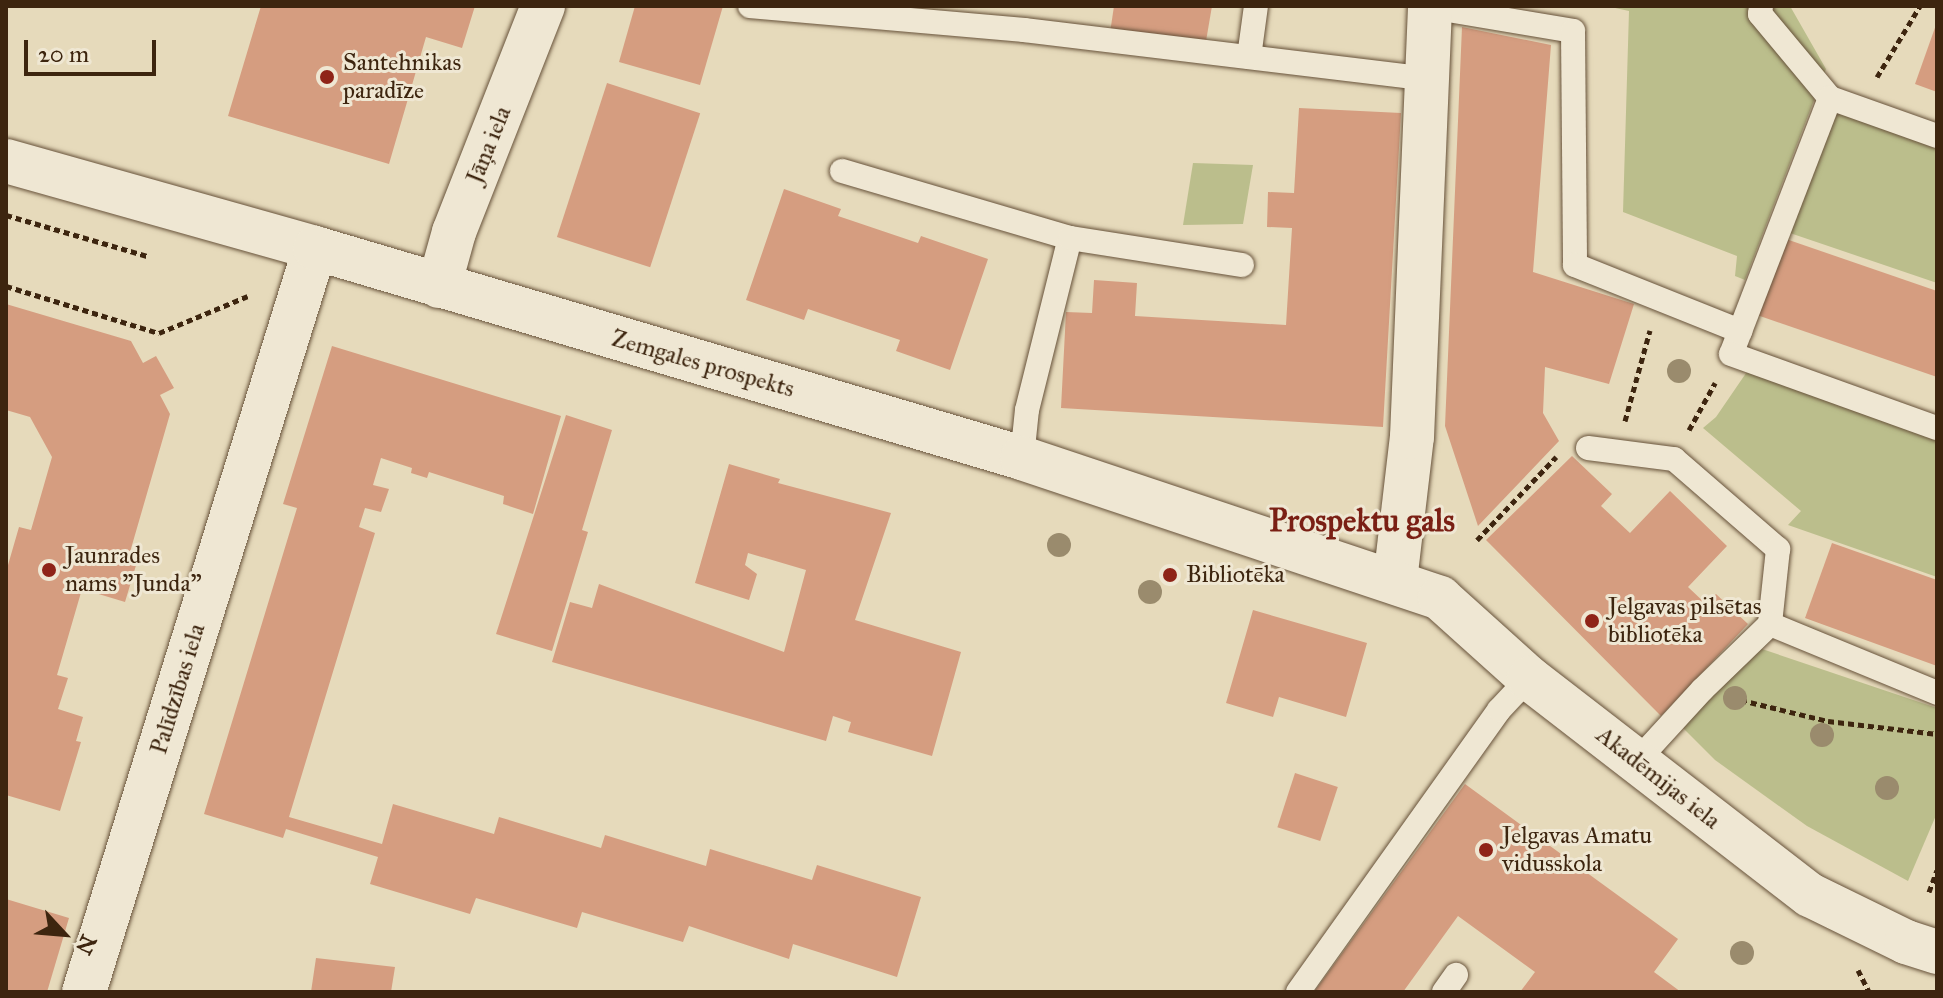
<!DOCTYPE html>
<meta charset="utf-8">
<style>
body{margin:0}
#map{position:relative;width:1943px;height:998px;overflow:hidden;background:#e6dabb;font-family:"IM FELL Great Primer",serif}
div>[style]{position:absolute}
.green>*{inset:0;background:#bbbe8c}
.building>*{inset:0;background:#d59d80;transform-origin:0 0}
.path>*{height:5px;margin-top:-2.5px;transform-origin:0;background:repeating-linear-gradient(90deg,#3d250f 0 6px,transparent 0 10px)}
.roads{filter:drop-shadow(0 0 2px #67523a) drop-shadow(0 0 2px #67523a)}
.service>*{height:24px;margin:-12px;padding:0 12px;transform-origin:12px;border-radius:12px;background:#efe7d3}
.minor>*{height:44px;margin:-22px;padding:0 22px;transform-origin:22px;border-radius:22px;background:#efe7d3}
.secondary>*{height:44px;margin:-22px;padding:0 22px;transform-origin:22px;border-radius:22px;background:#efe7d3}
.trees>*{width:24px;height:24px;margin:-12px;border-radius:50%;background:#9a8b6d}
.dots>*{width:22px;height:22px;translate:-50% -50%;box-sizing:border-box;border:4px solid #efe7d3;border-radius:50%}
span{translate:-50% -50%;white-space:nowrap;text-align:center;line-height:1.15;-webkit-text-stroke:6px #efe7d3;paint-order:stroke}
.poi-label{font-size:24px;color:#3d250f}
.left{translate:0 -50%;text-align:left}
.street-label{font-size:24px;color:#3d250f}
.district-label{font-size:32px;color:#7a1f14;font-weight:700}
.frame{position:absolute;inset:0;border:8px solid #3d250f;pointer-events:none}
.north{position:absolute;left:24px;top:894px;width:80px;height:80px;-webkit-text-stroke:6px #efe7d3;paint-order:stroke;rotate:116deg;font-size:22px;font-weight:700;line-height:32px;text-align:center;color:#3d250f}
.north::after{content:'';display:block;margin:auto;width:28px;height:36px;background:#3d250f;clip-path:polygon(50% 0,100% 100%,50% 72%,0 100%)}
.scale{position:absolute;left:24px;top:40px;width:132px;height:36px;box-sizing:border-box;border:4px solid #3d250f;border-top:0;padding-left:10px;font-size:24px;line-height:28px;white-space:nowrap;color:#3d250f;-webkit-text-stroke:6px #efe7d3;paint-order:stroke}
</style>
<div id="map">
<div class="green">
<div style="clip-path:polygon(1606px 6px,1790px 6px,1826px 69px,1745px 280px,1735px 276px,1737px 256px,1623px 212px,1629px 11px)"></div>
<div style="clip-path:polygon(1838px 101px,1937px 136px,1937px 283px,1787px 232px)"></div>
<div style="clip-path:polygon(1193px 163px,1253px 165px,1243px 224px,1183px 225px)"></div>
<div style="clip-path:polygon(1755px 360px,1937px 425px,1937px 577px,1788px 525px,1801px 511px,1703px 428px,1716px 417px)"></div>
<div style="clip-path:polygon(1759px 648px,1937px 708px,1937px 813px,1908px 881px,1807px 826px,1715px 760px,1681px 726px)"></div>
</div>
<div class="building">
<div style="clip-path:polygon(261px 6px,475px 6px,462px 48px,426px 37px,389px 164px,228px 116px)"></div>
<div style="clip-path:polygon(635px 6px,723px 6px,700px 85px,619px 62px)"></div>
<div style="clip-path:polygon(1114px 6px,1212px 6px,1205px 47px,1110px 33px)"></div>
<div style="clip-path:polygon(1937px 22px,1937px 92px,1915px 84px)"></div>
<div style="clip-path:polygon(1462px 27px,1551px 45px,1533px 272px,1634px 304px,1609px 384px,1545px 367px,1543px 413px,1559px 441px,1478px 526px,1445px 426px)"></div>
<div style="left:607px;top:83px;width:98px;height:162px;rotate:18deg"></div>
<div style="clip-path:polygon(1299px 108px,1401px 113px,1383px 427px,1061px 408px,1066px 312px,1092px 313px,1094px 280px,1137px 283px,1135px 316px,1286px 325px,1292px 228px,1267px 227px,1268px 192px,1294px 193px)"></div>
<div style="clip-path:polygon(784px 189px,841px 209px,838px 216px,918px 243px,921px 236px,988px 259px,950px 370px,896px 351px,900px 340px,808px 309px,804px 320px,746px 300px)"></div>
<div style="clip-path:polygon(1783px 238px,1937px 291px,1937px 377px,1757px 315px)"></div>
<div style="clip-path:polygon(6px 304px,131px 341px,143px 363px,156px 356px,174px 388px,160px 395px,170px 414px,128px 559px,137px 562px,125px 602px,82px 589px,57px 675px,68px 678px,58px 709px,83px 717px,76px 741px,81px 742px,60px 811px,6px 795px,6px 572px,19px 527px,31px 530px,52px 457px,30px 417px,6px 410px)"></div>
<div style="clip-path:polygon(332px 346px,561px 416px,533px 514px,503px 504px,504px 496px,429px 472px,427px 478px,411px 473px,412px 468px,381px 458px,373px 485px,389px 489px,381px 512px,365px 508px,359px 527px,375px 533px,289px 817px,382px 844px,393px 804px,494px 834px,499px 817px,601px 848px,605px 835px,706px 866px,710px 849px,812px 880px,817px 865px,921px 897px,897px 977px,793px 944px,789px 959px,689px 926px,683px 942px,582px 912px,577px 928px,476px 898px,470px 914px,370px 884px,378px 857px,286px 829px,283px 838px,204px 814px,297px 508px,283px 504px)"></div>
<div style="clip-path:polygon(566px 415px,612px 430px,582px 530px,588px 532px,552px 651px,496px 634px)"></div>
<div style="clip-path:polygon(1572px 456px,1612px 494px,1601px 506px,1630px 533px,1670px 491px,1727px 546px,1688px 587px,1706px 604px,1716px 594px,1748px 624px,1661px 716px,1486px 540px)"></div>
<div style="clip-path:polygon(729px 464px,780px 479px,778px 483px,891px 513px,855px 620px,961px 652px,932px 756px,848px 732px,851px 722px,833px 716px,826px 741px,552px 662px,570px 602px,592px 608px,599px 584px,784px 652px,806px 570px,748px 553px,745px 565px,757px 574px,749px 600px,695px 583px)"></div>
<div style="clip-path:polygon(1832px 543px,1937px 580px,1937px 666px,1805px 618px)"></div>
<div style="clip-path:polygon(1253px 610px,1367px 643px,1346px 717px,1279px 697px,1273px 717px,1226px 703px)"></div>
<div style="left:1295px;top:773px;width:45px;height:57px;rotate:18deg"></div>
<div style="clip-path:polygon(1465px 784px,1678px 939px,1654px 972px,1681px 992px,1520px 992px,1535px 972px,1458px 916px,1403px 992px,1314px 992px)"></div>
<div style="clip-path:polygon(6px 899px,69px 918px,47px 992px,6px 992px)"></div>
<div style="clip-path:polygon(316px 958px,395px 967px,391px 992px,311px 992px)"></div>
</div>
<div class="path">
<div style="left:1877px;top:77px;width:83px;rotate:-58.8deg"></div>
<div style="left:6px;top:215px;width:147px;rotate:16.2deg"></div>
<div style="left:6px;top:286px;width:160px;rotate:17.1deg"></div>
<div style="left:159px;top:333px;width:96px;rotate:-22.6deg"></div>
<div style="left:1625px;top:421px;width:94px;rotate:-74.6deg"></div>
<div style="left:1689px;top:430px;width:54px;rotate:-61deg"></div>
<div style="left:1477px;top:540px;width:115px;rotate:-46.4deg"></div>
<div style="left:1741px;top:700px;width:89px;rotate:13.6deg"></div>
<div style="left:1828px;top:721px;width:110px;rotate:6.8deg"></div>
<div style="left:1929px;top:892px;width:23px;rotate:-70deg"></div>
<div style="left:1858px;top:970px;width:25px;rotate:63deg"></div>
</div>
<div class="roads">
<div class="service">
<div style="left:750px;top:6px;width:275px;rotate:5deg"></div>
<div style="left:1024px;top:30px;width:407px;rotate:6.9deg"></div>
<div style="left:1761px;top:6px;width:8px;rotate:97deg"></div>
<div style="left:1760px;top:14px;width:109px;rotate:50.2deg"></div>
<div style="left:1430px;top:7px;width:145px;rotate:9.5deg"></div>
<div style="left:1573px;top:31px;width:234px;rotate:89.5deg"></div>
<div style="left:1575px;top:265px;width:178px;rotate:21.8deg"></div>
<div style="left:1249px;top:57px;width:51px;rotate:-82.2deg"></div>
<div style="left:1937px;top:136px;width:114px;rotate:-160.4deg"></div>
<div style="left:1830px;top:98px;width:274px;rotate:111.1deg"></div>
<div style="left:1731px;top:354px;width:219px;rotate:19.8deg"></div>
<div style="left:842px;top:171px;width:238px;rotate:16.4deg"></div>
<div style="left:1588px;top:448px;width:87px;rotate:7.3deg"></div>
<div style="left:1674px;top:459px;width:138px;rotate:40.9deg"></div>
<div style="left:1778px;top:549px;width:75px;rotate:96.1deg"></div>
<div style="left:1022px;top:458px;width:48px;rotate:-84.1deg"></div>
<div style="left:1027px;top:410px;width:177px;rotate:-76deg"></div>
<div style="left:1070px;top:238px;width:174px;rotate:8.9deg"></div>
<div style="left:1636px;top:762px;width:98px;rotate:-47.5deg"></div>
<div style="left:1702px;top:690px;width:95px;rotate:-44.1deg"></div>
<div style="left:1770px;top:624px;width:181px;rotate:22.4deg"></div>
<div style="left:1298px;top:992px;width:346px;rotate:-54.5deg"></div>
<div style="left:1499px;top:710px;width:44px;rotate:-46.8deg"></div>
<div style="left:1444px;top:992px;width:21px;rotate:-55deg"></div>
</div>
<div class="minor">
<div style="left:439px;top:286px;width:56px;rotate:-74.5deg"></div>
<div style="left:454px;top:232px;width:243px;rotate:-68.5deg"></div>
<div style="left:1395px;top:581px;width:145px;rotate:-83.3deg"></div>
<div style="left:1412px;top:437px;width:431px;rotate:-87.6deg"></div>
<div style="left:84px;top:992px;width:779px;rotate:-72.75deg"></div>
</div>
<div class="secondary">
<div style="left:6px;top:161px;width:321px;rotate:15.7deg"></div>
<div style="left:315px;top:248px;width:738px;rotate:16.54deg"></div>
<div style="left:1022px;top:458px;width:441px;rotate:18.5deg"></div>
<div style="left:1440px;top:598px;width:120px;rotate:42deg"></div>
<div style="left:1529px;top:678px;width:355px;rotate:37.7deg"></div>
<div style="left:1810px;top:895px;width:107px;rotate:26.1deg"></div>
<div style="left:1906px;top:942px;width:33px;rotate:18deg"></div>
</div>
</div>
<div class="trees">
<div style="left:1679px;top:371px"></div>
<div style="left:1059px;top:545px"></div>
<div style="left:1150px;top:592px"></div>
<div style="left:1735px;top:698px"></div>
<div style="left:1822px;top:735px"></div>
<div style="left:1887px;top:788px"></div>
<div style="left:1742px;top:953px"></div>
</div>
<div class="dots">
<div style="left:327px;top:77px;background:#8f2418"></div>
<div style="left:49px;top:570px;background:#8f2418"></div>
<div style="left:1170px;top:575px;background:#8f2418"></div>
<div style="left:1592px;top:621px;background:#8f2418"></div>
<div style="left:1486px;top:850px;background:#8f2418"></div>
</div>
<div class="poi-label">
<span class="left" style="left:343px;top:77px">Santehnikas<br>paradīze</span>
<span class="left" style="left:65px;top:570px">Jaunrades<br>nams "Junda"</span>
<span class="left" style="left:1186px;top:575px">Bibliotēka</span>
<span class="left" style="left:1608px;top:621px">Jelgavas pilsētas<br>bibliotēka</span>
<span class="left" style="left:1502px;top:850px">Jelgavas Amatu<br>vidusskola</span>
</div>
<div class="street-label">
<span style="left:489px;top:145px;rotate:-68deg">Jāņa iela</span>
<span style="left:703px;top:364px;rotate:16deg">Zemgales prospekts</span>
<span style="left:178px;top:689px;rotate:-73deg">Palīdzības iela</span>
<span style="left:1658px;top:778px;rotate:38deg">Akadēmijas iela</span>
</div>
<div class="district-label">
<span style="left:1362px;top:521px">Prospektu gals</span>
</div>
<div class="frame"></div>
<div class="north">N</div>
<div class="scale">20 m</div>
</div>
